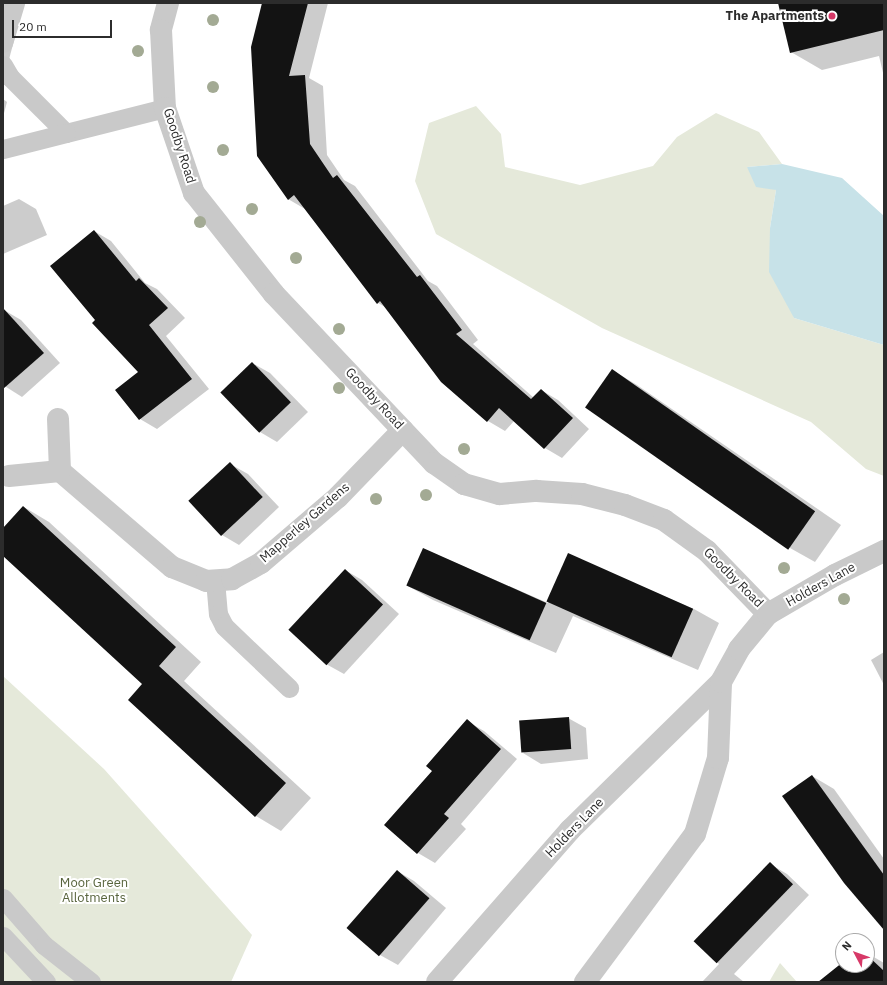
<!DOCTYPE html>
<style>
body{margin:0}
#map{position:relative;width:887px;height:985px;overflow:hidden;background:#fff;font-family:"IBM Plex Sans",sans-serif}
div>[style]{position:absolute}
.green>*{inset:0;background:#e5e9da}
.water>*{inset:0;background:#c7e2e8}
.shadow>*{inset:0;background:#0003}
.building>*{inset:0;background:#131313;transform-origin:0 0}
.lane>*{height:19px;margin:-9.5px;padding:0 9.5px;transform-origin:9.5px;border-radius:9.5px;background:#c9c9c9}
.street>*{height:22px;margin:-11px;padding:0 11px;transform-origin:11px;border-radius:11px;background:#c9c9c9}
.trees>*{width:12px;height:12px;margin:-6px;border-radius:50%;background:#a3aa94}
.dots>*{width:11px;height:11px;translate:-50% -50%;box-sizing:border-box;border:2px solid #fff;border-radius:50%}
span{translate:-50% -50%;white-space:nowrap;text-align:center;line-height:1.15;-webkit-text-stroke:4px #fff;paint-order:stroke}
.poi-label{font-size:13px;color:#2c2c2c;font-weight:700}
.right{translate:-100% -50%;text-align:right}
.street-label{font-size:13px;color:#2c2c2c}
.park-label{font-size:13px;color:#58643d}
.frame{position:absolute;inset:0;border:4px solid #2c2c2c;pointer-events:none}
.north{position:absolute;left:835px;top:933px;width:40px;height:40px;box-sizing:border-box;background:#fff;border:1px solid #ababab;border-radius:50%;rotate:311deg;font-size:11px;font-weight:700;line-height:16px;text-align:center;color:#2c2c2c}
.north::after{content:'';display:block;margin:auto;width:14px;height:18px;background:#d73968;clip-path:polygon(50% 0,100% 100%,50% 72%,0 100%)}
.scale{position:absolute;left:12px;top:20px;width:100px;height:18px;box-sizing:border-box;border:2px solid #2c2c2c;border-top:0;padding-left:5px;font-size:12px;line-height:14px;white-space:nowrap;color:#2c2c2c;-webkit-text-stroke:3px #fff;paint-order:stroke}
</style>
<div id="map">
<div class="green">
<div style="clip-path:polygon(476px 106px,501px 134px,505px 167px,580px 185px,653px 166px,677px 137px,716px 113px,759px 132px,782px 164px,747px 167px,776px 190px,770px 228px,794px 318px,884px 345px,884px 476px,866px 469px,811px 422px,602px 328px,436px 234px,415px 181px,429px 123px)"></div>
<div style="clip-path:polygon(3px 676px,104px 769px,252px 935px,231px 982px,3px 982px)"></div>
<div style="clip-path:polygon(780px 963px,797px 982px,769px 982px)"></div>
</div>
<div class="water">
<div style="clip-path:polygon(782px 164px,842px 178px,884px 216px,884px 345px,794px 318px,769px 272px,770px 228px,776px 190px,756px 187px,747px 167px)"></div>
</div>
<div class="shadow">
<div style="clip-path:polygon(3px 3px,24px 3px,3px 82px)"></div>
<div style="clip-path:polygon(263px 3px,328px 3px,309px 78px,323px 86px,327px 155px,344px 180px,355px 186px,428px 281px,437px 286px,478px 340px,473px 344px,534px 398px,541px 390px,558px 400px,589px 429px,562px 458px,545px 448px,514px 421px,505px 431px,488px 421px,442px 381px,387px 308px,378px 303px,305px 209px,288px 199px)"></div>
<div style="clip-path:polygon(779px 3px,884px 3px,884px 77px,879px 56px,822px 70px,791px 52px)"></div>
<div style="clip-path:polygon(3px 99px,7px 102px,3px 117px)"></div>
<div style="clip-path:polygon(19px 199px,36px 209px,47px 235px,3px 254px,3px 206px)"></div>
<div style="clip-path:polygon(94px 231px,111px 241px,145px 283px,157px 289px,185px 318px,166px 336px,209px 389px,157px 429px,140px 419px,117px 390px,140px 372px,97px 320px)"></div>
<div style="clip-path:polygon(4px 310px,21px 320px,60px 363px,22px 397px,3px 385px)"></div>
<div style="clip-path:polygon(252px 363px,270px 373px,308px 412px,277px 442px,260px 432px,222px 393px)"></div>
<div style="clip-path:polygon(612px 370px,637px 385px,841px 525px,815px 562px,790px 548px)"></div>
<div style="clip-path:polygon(230px 464px,248px 474px,279px 507px,239px 545px,222px 535px,190px 502px)"></div>
<div style="clip-path:polygon(24px 507px,49px 522px,201px 662px,184px 681px,311px 798px,281px 831px,256px 816px,129px 700px,143px 684px,3px 555px,3px 530px)"></div>
<div style="clip-path:polygon(424px 549px,548px 603px,569px 555px,694px 609px,719px 623px,698px 670px,573px 616px,556px 653px,433px 600px,408px 586px)"></div>
<div style="clip-path:polygon(345px 570px,362px 580px,399px 614px,344px 674px,326px 664px)"></div>
<div style="clip-path:polygon(884px 652px,884px 685px,871px 660px)"></div>
<div style="clip-path:polygon(568px 718px,586px 728px,588px 759px,541px 764px,523px 753px)"></div>
<div style="clip-path:polygon(467px 721px,484px 731px,517px 759px,461px 824px,466px 829px,435px 863px,418px 853px,434px 771px)"></div>
<div style="clip-path:polygon(812px 776px,834px 789px,884px 859px,884px 928px)"></div>
<div style="clip-path:polygon(770px 864px,787px 874px,809px 895px,734px 974px,744px 982px,702px 982px,719px 964px,696px 942px)"></div>
<div style="clip-path:polygon(397px 871px,414px 881px,446px 908px,398px 965px,380px 955px)"></div>
<div style="clip-path:polygon(867px 953px,884px 963px,884px 982px,825px 982px,843px 963px,867px 965px)"></div>
</div>
<div class="building">
<div style="clip-path:polygon(262px 3px,308px 3px,289px 76px,305px 75px,310px 144px,333px 178px,337px 175px,417px 277px,420px 275px,462px 330px,456px 334px,531px 399px,541px 389px,573px 418px,544px 449px,499px 408px,487px 422px,441px 382px,380px 301px,377px 304px,294px 195px,288px 200px,257px 156px,251px 47px)"></div>
<div style="clip-path:polygon(778px 3px,884px 3px,884px 30px,790px 53px)"></div>
<div style="clip-path:polygon(94px 230px,136px 281px,139px 278px,168px 308px,149px 325px,192px 379px,139px 420px,115px 390px,138px 372px,92px 323px,95px 320px,50px 266px)"></div>
<div style="clip-path:polygon(3px 308px,44px 353px,3px 389px)"></div>
<div style="left:252px;top:362px;width:56px;height:44px;rotate:46deg"></div>
<div style="left:612px;top:369px;width:248px;height:47px;rotate:35deg"></div>
<div style="left:230px;top:462px;width:48px;height:57px;rotate:47deg"></div>
<div style="clip-path:polygon(23px 506px,176px 647px,159px 666px,286px 783px,255px 817px,128px 700px,142px 684px,3px 556px,3px 528px)"></div>
<div style="left:423px;top:548px;width:135px;height:41px;rotate:24deg"></div>
<div style="left:568px;top:553px;width:137px;height:53px;rotate:24deg"></div>
<div style="left:345px;top:569px;width:52px;height:83px;rotate:43deg"></div>
<div style="left:569px;top:717px;width:32px;height:50px;rotate:86deg"></div>
<div style="clip-path:polygon(467px 719px,501px 749px,444px 814px,449px 818px,417px 854px,384px 825px,432px 771px,426px 766px)"></div>
<div style="clip-path:polygon(812px 775px,884px 875px,884px 930px,844px 883px,782px 796px)"></div>
<div style="left:770px;top:862px;width:32px;height:110px;rotate:44deg"></div>
<div style="left:397px;top:870px;width:43px;height:77px;rotate:41deg"></div>
<div style="clip-path:polygon(867px 955px,884px 971px,884px 982px,818px 982px,843px 962px,843px 965px,867px 965px)"></div>
</div>
<div class="lane">
<div style="left:3px;top:43px;width:42px;rotate:-73.3deg"></div>
<div style="left:3px;top:65px;width:14px;rotate:60deg"></div>
<div style="left:10px;top:77px;width:79px;rotate:45deg"></div>
<div style="left:66px;top:133px;width:102px;rotate:-14.2deg"></div>
<div style="left:3px;top:149px;width:65px;rotate:-14.3deg"></div>
<div style="left:215px;top:580px;width:34px;rotate:85deg"></div>
<div style="left:218px;top:614px;width:13px;rotate:63deg"></div>
<div style="left:224px;top:626px;width:90px;rotate:43.6deg"></div>
<div style="left:3px;top:898px;width:62px;rotate:48.9deg"></div>
<div style="left:44px;top:945px;width:60px;rotate:38.2deg"></div>
<div style="left:3px;top:936px;width:63px;rotate:46.9deg"></div>
</div>
<div class="street">
<div style="left:168px;top:3px;width:28px;rotate:105deg"></div>
<div style="left:161px;top:30px;width:78px;rotate:87.1deg"></div>
<div style="left:165px;top:108px;width:90px;rotate:71.2deg"></div>
<div style="left:194px;top:193px;width:129px;rotate:51.6deg"></div>
<div style="left:274px;top:294px;width:233px;rotate:46.6deg"></div>
<div style="left:434px;top:463px;width:37px;rotate:35deg"></div>
<div style="left:464px;top:484px;width:37px;rotate:16deg"></div>
<div style="left:500px;top:494px;width:37px;rotate:-5deg"></div>
<div style="left:537px;top:491px;width:45px;rotate:3.8deg"></div>
<div style="left:582px;top:494px;width:44px;rotate:14.3deg"></div>
<div style="left:625px;top:505px;width:42px;rotate:21deg"></div>
<div style="left:664px;top:520px;width:53px;rotate:35.8deg"></div>
<div style="left:707px;top:551px;width:88px;rotate:45.9deg"></div>
<div style="left:60px;top:471px;width:148px;rotate:40.6deg"></div>
<div style="left:172px;top:567px;width:37px;rotate:22deg"></div>
<div style="left:206px;top:581px;width:26px;rotate:-4deg"></div>
<div style="left:232px;top:579px;width:33px;rotate:-29deg"></div>
<div style="left:261px;top:563px;width:101px;rotate:-40.6deg"></div>
<div style="left:338px;top:497px;width:93px;rotate:-45.9deg"></div>
<div style="left:9px;top:476px;width:51px;rotate:-5.6deg"></div>
<div style="left:60px;top:471px;width:52px;rotate:-92.2deg"></div>
<div style="left:437px;top:982px;width:202px;rotate:-48.8deg"></div>
<div style="left:570px;top:830px;width:211px;rotate:-44.4deg"></div>
<div style="left:585px;top:982px;width:184px;rotate:-53.4deg"></div>
<div style="left:695px;top:834px;width:79px;rotate:-73.2deg"></div>
<div style="left:718px;top:758px;width:76px;rotate:-87.7deg"></div>
<div style="left:721px;top:682px;width:38px;rotate:-61deg"></div>
<div style="left:739px;top:649px;width:45px;rotate:-50.4deg"></div>
<div style="left:768px;top:614px;width:78px;rotate:-30.2deg"></div>
<div style="left:835px;top:575px;width:55px;rotate:-26.1deg"></div>
</div>
<div class="trees">
<div style="left:213px;top:20px"></div>
<div style="left:138px;top:51px"></div>
<div style="left:213px;top:87px"></div>
<div style="left:223px;top:150px"></div>
<div style="left:252px;top:209px"></div>
<div style="left:200px;top:222px"></div>
<div style="left:296px;top:258px"></div>
<div style="left:339px;top:329px"></div>
<div style="left:339px;top:388px"></div>
<div style="left:464px;top:449px"></div>
<div style="left:426px;top:495px"></div>
<div style="left:376px;top:499px"></div>
<div style="left:784px;top:568px"></div>
<div style="left:844px;top:599px"></div>
</div>
<div class="dots">
<div style="left:832px;top:16px;background:#d73968"></div>
</div>
<div class="poi-label">
<span class="right" style="left:824px;top:16px">The Apartments</span>
</div>
<div class="street-label">
<span style="left:179px;top:146px;rotate:72deg">Goodby Road</span>
<span style="left:374px;top:399px;rotate:47deg">Goodby Road</span>
<span style="left:305px;top:523px;rotate:-41deg">Mapperley Gardens</span>
<span style="left:733px;top:578px;rotate:45deg">Goodby Road</span>
<span style="left:821px;top:585px;rotate:-29deg">Holders Lane</span>
<span style="left:575px;top:828px;rotate:-46deg">Holders Lane</span>
</div>
<div class="park-label">
<span style="left:94px;top:891px">Moor Green<br>Allotments</span>
</div>
<div class="frame"></div>
<div class="north">N</div>
<div class="scale">20 m</div>
</div>
